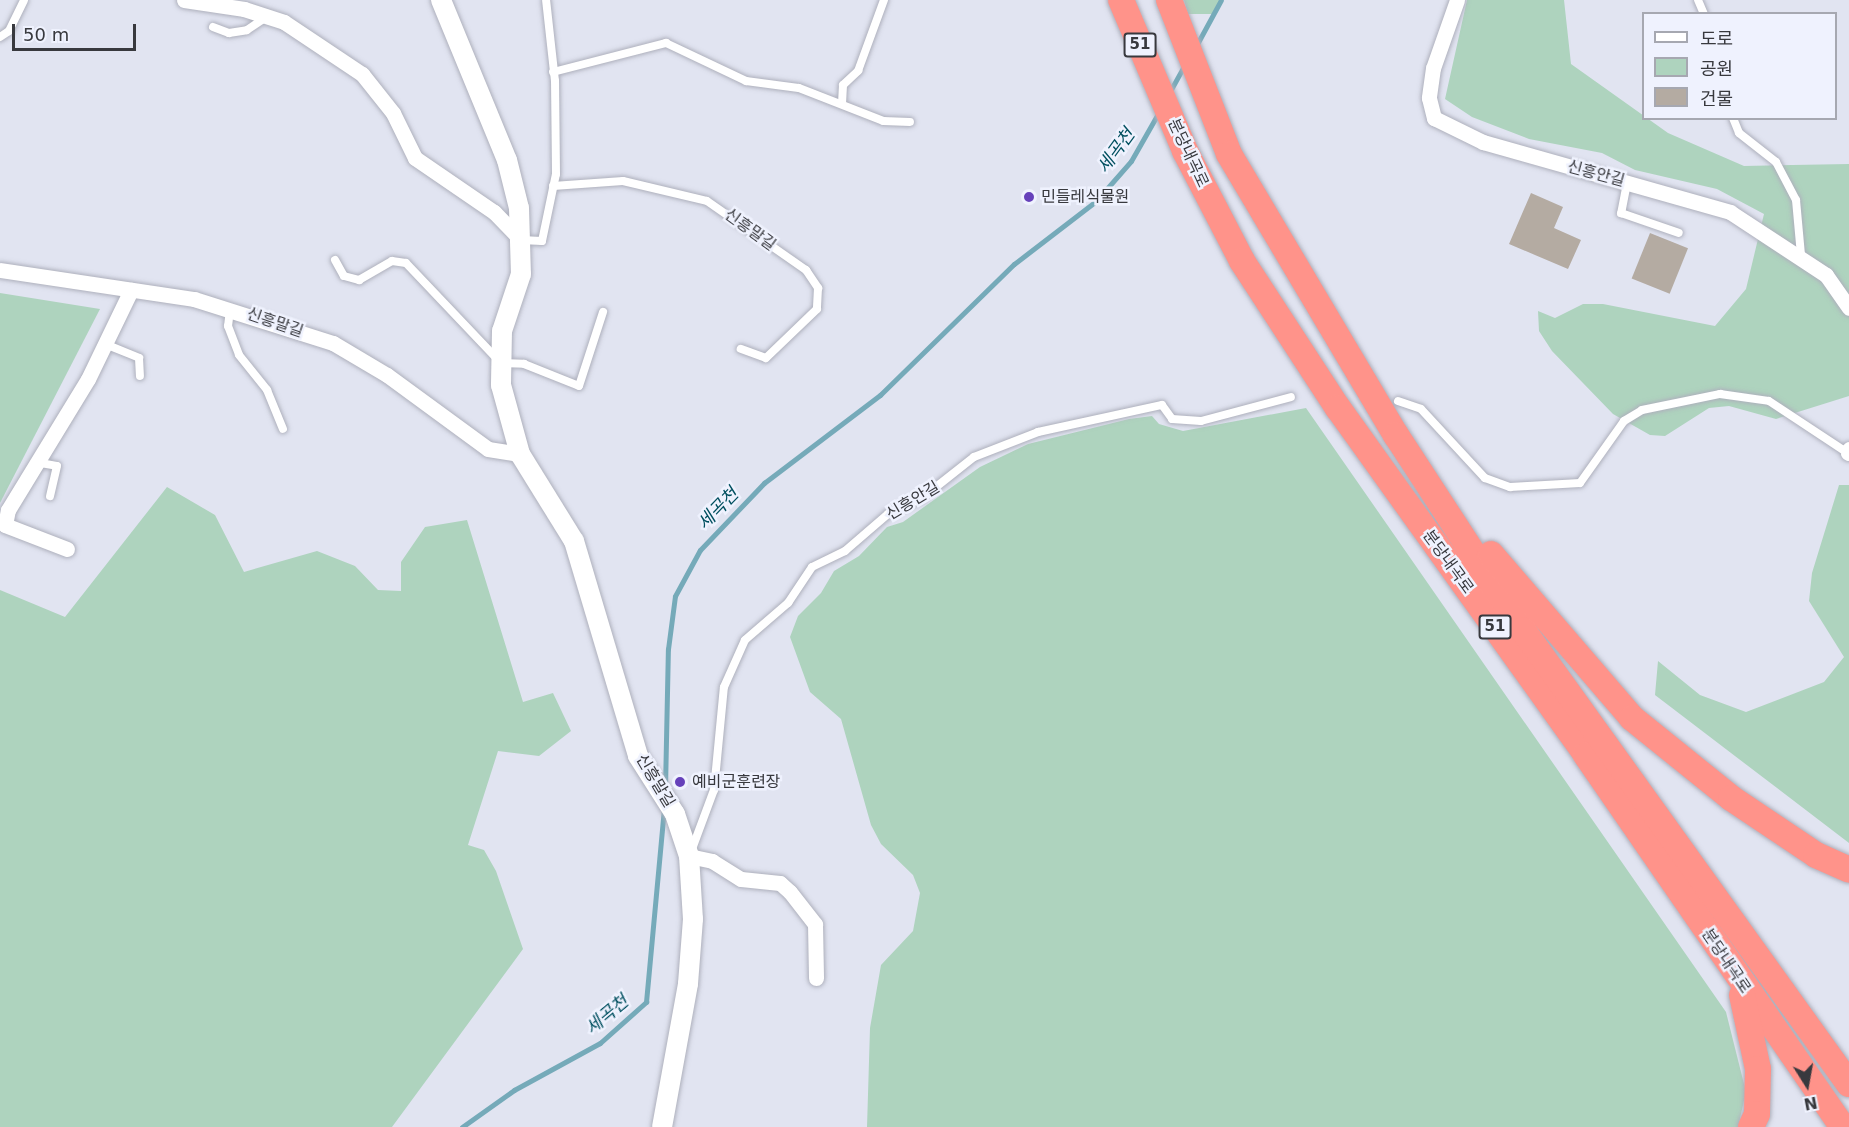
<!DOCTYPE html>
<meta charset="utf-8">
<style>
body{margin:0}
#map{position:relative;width:1849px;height:1127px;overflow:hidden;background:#e1e4f1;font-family:"DejaVu Sans","Noto Sans KR",sans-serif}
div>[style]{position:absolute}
.green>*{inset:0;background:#aed3be}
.stream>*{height:5px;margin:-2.5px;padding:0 2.5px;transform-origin:2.5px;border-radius:2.5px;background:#75aab9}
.building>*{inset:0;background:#b4aba2;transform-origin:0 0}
.roads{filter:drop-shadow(0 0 2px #aeb0bc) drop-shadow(0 0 2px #aeb0bc)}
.service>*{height:8px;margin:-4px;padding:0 4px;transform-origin:4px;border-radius:4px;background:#fff}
.minor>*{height:15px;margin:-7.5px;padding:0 7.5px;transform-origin:7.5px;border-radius:7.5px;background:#fff}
.tertiary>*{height:20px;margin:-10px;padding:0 10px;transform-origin:10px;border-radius:10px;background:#fff}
.trunk>*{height:26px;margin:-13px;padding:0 13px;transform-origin:13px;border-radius:13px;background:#ff938a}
.dots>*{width:16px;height:16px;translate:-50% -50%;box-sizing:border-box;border:3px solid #eff2fe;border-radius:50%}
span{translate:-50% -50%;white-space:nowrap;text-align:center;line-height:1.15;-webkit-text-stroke:5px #eff2fe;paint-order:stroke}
.shield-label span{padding:2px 4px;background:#eff2fe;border:2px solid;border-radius:4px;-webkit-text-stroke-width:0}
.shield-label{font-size:15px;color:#38393e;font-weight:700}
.street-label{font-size:16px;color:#38393e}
.poi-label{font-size:16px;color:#38393e}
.left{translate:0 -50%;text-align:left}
.water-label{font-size:18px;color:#004f5f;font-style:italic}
.legend{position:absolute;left:1642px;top:12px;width:195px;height:108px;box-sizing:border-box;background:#eff2fe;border:2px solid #a6a8b1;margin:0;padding:8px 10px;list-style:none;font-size:18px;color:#38393e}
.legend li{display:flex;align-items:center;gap:12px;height:30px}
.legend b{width:30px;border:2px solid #a6a8b1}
.north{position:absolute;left:1777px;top:1055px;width:60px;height:60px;-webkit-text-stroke:4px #eff2fe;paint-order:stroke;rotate:169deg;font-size:16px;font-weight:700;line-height:24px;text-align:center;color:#38393e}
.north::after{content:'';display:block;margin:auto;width:21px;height:27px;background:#38393e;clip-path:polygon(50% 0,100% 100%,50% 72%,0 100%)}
.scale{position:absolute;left:12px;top:24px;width:124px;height:27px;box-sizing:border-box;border:3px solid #38393e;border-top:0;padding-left:8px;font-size:18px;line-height:21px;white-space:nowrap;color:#38393e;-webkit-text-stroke:4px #eff2fe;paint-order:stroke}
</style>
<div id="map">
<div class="green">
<div style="clip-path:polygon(1184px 0,1222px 0,1213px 14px,1188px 14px)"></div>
<div style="clip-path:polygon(1467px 0,1564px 0,1571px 64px,1668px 133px,1744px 166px,1849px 164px,1849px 396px,1776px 419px,1729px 406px,1709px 408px,1665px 436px,1650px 435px,1613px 414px,1552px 351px,1539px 331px,1538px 311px,1555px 318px,1583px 304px,1603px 304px,1715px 326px,1746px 289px,1764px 214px,1717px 189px,1635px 170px,1602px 153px,1529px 139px,1472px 117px,1445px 99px)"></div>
<div style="clip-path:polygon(0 293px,100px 309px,0 503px)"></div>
<div style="clip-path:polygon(1306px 408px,1726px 1012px,1746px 1092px,1738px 1127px,867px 1127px,870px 1028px,881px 965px,913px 931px,920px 893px,913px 875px,881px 844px,871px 825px,841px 719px,810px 692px,790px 637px,798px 616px,821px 593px,834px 571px,859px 556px,887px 527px,903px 522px,980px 467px,1028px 444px,1129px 419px,1152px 416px,1159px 424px,1183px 431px)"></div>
<div style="clip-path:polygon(1839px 485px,1849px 485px,1849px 843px,1655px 695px,1658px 661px,1700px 695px,1746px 712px,1824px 682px,1844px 657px,1809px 601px,1812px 573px)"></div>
<div style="clip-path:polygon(167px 487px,215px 515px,244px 572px,317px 551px,355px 566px,378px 590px,401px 591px,401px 562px,425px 527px,467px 520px,523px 702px,553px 693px,571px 731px,539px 756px,498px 751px,468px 845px,484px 850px,496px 871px,523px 949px,392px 1127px,0 1127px,0 590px,65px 617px)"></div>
</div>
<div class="stream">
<div style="left:1196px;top:46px;width:52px;rotate:-61.5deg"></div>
<div style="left:1169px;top:93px;width:33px;rotate:-61deg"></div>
<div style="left:665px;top:788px;width:139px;rotate:-88.8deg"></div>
<div style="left:668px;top:649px;width:53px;rotate:-82.5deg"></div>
<div style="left:675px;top:596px;width:52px;rotate:-61.5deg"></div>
<div style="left:700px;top:550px;width:93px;rotate:-46.3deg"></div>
<div style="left:764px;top:483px;width:146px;rotate:-37.2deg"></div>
<div style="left:880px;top:395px;width:187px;rotate:-44.4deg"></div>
<div style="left:1014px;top:264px;width:103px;rotate:-37.5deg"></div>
<div style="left:1096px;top:201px;width:53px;rotate:-48.8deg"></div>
<div style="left:1131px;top:161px;width:56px;rotate:-60.3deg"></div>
<div style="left:462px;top:1127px;width:64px;rotate:-35.4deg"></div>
<div style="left:514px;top:1090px;width:98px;rotate:-28.7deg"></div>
<div style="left:600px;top:1043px;width:62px;rotate:-41.7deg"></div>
<div style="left:646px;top:1002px;width:194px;rotate:-84.7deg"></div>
</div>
<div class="building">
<div style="clip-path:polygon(1531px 193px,1563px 207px,1554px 228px,1581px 240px,1568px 269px,1509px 244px)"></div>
<div style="left:1650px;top:233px;width:41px;height:49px;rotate:22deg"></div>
</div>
<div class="roads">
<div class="service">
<div style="left:1698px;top:0;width:15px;rotate:67deg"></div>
<div style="left:213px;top:27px;width:17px;rotate:21deg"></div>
<div style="left:229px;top:33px;width:18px;rotate:-9deg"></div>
<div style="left:247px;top:30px;width:23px;rotate:-34deg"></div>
<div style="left:0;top:37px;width:11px;rotate:-34deg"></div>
<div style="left:9px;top:31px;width:34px;rotate:-64deg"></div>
<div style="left:553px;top:72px;width:117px;rotate:-14.4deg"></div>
<div style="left:666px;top:43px;width:89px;rotate:25.4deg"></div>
<div style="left:746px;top:81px;width:53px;rotate:7.5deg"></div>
<div style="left:799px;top:88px;width:90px;rotate:21.4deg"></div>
<div style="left:883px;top:121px;width:27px;rotate:2deg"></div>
<div style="left:842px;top:104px;width:19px;rotate:-87deg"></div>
<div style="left:843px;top:85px;width:21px;rotate:-43deg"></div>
<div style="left:858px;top:71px;width:76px;rotate:-69.9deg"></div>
<div style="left:1733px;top:118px;width:16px;rotate:68deg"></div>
<div style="left:1739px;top:133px;width:47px;rotate:38.1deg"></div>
<div style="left:1776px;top:162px;width:43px;rotate:62.2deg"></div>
<div style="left:1796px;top:200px;width:55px;rotate:84.8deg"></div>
<div style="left:1627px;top:183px;width:31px;rotate:101deg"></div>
<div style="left:1621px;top:213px;width:61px;rotate:19deg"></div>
<div style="left:553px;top:186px;width:70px;rotate:-4.1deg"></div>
<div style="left:623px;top:181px;width:86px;rotate:13.4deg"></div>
<div style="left:707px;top:201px;width:121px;rotate:34.9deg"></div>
<div style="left:806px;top:270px;width:22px;rotate:56deg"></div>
<div style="left:818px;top:288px;width:21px;rotate:93deg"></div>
<div style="left:817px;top:309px;width:71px;rotate:136.1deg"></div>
<div style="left:766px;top:358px;width:27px;rotate:-160deg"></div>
<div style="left:521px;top:240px;width:21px;rotate:3deg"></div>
<div style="left:542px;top:241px;width:68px;rotate:-78.2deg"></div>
<div style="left:556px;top:174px;width:93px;rotate:-90.6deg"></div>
<div style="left:555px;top:81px;width:81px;rotate:-96.3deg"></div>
<div style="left:335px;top:260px;width:18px;rotate:61deg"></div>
<div style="left:344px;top:276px;width:16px;rotate:15deg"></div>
<div style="left:359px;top:280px;width:38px;rotate:-30deg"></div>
<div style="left:392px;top:261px;width:14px;rotate:8deg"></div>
<div style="left:406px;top:263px;width:138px;rotate:46.5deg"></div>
<div style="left:501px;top:363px;width:23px;rotate:2deg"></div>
<div style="left:524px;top:364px;width:59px;rotate:21.8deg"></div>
<div style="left:579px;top:386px;width:78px;rotate:-72deg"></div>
<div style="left:230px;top:310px;width:16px;rotate:97deg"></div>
<div style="left:228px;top:326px;width:31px;rotate:69deg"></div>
<div style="left:239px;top:355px;width:45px;rotate:51.3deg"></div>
<div style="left:267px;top:390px;width:42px;rotate:67.7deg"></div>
<div style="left:105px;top:344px;width:37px;rotate:22deg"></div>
<div style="left:139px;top:358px;width:18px;rotate:87deg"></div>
<div style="left:1398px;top:401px;width:24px;rotate:19deg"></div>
<div style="left:1421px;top:409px;width:94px;rotate:47.2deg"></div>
<div style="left:1485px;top:478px;width:27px;rotate:20deg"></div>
<div style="left:1510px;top:487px;width:70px;rotate:-3.3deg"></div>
<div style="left:1580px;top:483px;width:76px;rotate:-54.6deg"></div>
<div style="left:1624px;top:421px;width:21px;rotate:-31deg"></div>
<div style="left:1642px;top:410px;width:80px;rotate:-11.6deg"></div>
<div style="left:1720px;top:394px;width:49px;rotate:8.1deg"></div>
<div style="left:1769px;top:401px;width:95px;rotate:33.4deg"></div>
<div style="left:35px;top:462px;width:22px;rotate:10deg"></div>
<div style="left:57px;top:466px;width:31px;rotate:103deg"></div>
<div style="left:692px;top:849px;width:63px;rotate:-69.6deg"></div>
<div style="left:714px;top:790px;width:103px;rotate:-84.5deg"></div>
<div style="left:724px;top:687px;width:51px;rotate:-65.9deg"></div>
<div style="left:745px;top:640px;width:57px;rotate:-40.7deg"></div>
<div style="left:788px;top:603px;width:43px;rotate:-56.3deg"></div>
<div style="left:812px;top:567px;width:37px;rotate:-26deg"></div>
<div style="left:845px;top:551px;width:57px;rotate:-40.7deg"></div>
<div style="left:888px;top:514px;width:38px;rotate:-25deg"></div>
<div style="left:922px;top:498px;width:66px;rotate:-38.3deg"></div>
<div style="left:974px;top:457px;width:69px;rotate:-21.3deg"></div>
<div style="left:1038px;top:432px;width:127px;rotate:-12.3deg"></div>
<div style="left:1162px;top:405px;width:17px;rotate:54deg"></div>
<div style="left:1172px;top:419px;width:29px;rotate:4deg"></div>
<div style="left:1201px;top:421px;width:93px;rotate:-14.9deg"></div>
</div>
<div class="minor">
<div style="left:184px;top:0;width:61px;rotate:8.5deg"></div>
<div style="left:244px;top:9px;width:42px;rotate:18deg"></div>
<div style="left:284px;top:22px;width:94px;rotate:33.7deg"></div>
<div style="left:362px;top:74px;width:50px;rotate:51.5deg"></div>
<div style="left:393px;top:113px;width:50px;rotate:63.9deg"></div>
<div style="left:415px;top:158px;width:96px;rotate:34.4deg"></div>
<div style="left:494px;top:212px;width:39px;rotate:46deg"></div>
<div style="left:1457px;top:0;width:72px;rotate:109.4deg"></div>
<div style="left:1433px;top:68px;width:30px;rotate:98deg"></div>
<div style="left:1429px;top:98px;width:21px;rotate:76deg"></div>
<div style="left:1434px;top:118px;width:55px;rotate:26.1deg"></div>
<div style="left:1483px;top:142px;width:257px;rotate:15.8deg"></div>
<div style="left:1730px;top:212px;width:115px;rotate:33.3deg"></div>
<div style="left:1826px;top:275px;width:40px;rotate:55.1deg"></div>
<div style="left:0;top:270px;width:196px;rotate:8.5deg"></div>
<div style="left:194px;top:299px;width:146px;rotate:17.6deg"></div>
<div style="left:333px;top:343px;width:63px;rotate:30.7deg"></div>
<div style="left:387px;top:375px;width:125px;rotate:36.2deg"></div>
<div style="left:488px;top:449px;width:32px;rotate:9deg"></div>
<div style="left:1848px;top:453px;width:4px;rotate:-76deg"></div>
<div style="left:67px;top:549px;width:66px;rotate:-158.8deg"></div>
<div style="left:5px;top:525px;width:15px;rotate:-79deg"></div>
<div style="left:8px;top:510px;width:153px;rotate:-58.6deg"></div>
<div style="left:88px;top:379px;width:99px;rotate:-64.2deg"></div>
<div style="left:689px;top:856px;width:24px;rotate:12deg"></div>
<div style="left:712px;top:861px;width:34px;rotate:32deg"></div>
<div style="left:741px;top:879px;width:39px;rotate:6deg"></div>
<div style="left:780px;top:883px;width:13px;rotate:42deg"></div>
<div style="left:790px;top:892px;width:41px;rotate:52deg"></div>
<div style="left:815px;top:924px;width:54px;rotate:88.9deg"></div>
</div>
<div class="tertiary">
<div style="left:441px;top:0;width:173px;rotate:67.6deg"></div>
<div style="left:507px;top:160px;width:49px;rotate:76deg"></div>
<div style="left:519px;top:208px;width:66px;rotate:88.3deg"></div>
<div style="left:521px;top:274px;width:60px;rotate:108.4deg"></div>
<div style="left:502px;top:331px;width:54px;rotate:91.1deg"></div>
<div style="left:501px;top:385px;width:72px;rotate:74.6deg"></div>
<div style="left:520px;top:454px;width:102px;rotate:58.2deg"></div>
<div style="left:574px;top:541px;width:224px;rotate:73.4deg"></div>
<div style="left:638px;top:756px;width:69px;rotate:57.5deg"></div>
<div style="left:675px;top:814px;width:44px;rotate:71.6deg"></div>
<div style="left:689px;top:856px;width:63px;rotate:86.4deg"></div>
<div style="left:693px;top:919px;width:65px;rotate:94.4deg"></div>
<div style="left:688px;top:984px;width:145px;rotate:100.3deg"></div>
</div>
<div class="trunk">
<div style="left:1121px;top:0;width:164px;rotate:67deg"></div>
<div style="left:1185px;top:151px;width:124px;rotate:62.6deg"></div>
<div style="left:1242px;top:261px;width:176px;rotate:56.9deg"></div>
<div style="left:1338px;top:408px;width:427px;rotate:54.4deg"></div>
<div style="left:1586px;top:755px;width:452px;rotate:55.4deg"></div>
<div style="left:1169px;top:0;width:165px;rotate:68.7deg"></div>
<div style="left:1229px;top:154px;width:327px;rotate:59.3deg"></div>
<div style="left:1396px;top:435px;width:233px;rotate:56.9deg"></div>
<div style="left:1523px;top:630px;width:559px;rotate:54.32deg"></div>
<div style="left:1491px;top:554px;width:216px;rotate:49.3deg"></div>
<div style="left:1632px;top:718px;width:127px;rotate:38.9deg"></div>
<div style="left:1731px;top:798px;width:102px;rotate:33.8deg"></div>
<div style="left:1816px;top:855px;width:36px;rotate:24deg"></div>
<div style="left:1742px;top:995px;width:76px;rotate:77.8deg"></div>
<div style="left:1758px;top:1069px;width:45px;rotate:91.3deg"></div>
<div style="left:1757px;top:1114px;width:14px;rotate:115deg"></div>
</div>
</div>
<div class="dots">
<div style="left:1029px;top:197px;background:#6641ba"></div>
<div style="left:680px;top:782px;background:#6641ba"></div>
</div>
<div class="shield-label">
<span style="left:1140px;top:45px">51</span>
<span style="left:1495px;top:627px">51</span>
</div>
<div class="street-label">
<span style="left:1188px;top:153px;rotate:65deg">분당내곡로</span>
<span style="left:1596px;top:174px;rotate:15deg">신흥안길</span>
<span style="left:750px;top:230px;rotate:36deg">신흥말길</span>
<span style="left:275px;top:323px;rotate:19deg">신흥말길</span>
<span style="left:913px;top:501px;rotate:-31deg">신흥안길</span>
<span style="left:1448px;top:562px;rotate:54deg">분당내곡로</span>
<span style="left:655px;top:781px;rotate:59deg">신흥말길</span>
<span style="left:1726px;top:961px;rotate:56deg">분당내곡로</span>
</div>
<div class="poi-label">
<span class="left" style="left:1041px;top:197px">민들레식물원</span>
<span class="left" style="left:692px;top:782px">예비군훈련장</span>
</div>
<div class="water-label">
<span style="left:1116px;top:151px;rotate:-54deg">세곡천</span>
<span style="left:718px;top:509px;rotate:-46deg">세곡천</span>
<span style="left:607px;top:1015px;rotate:-40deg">세곡천</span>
</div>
<ul class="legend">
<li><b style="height:8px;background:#fff"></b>도로</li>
<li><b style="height:16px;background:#aed3be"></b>공원</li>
<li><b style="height:16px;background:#b4aba2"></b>건물</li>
</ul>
<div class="north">N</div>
<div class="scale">50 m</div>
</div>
